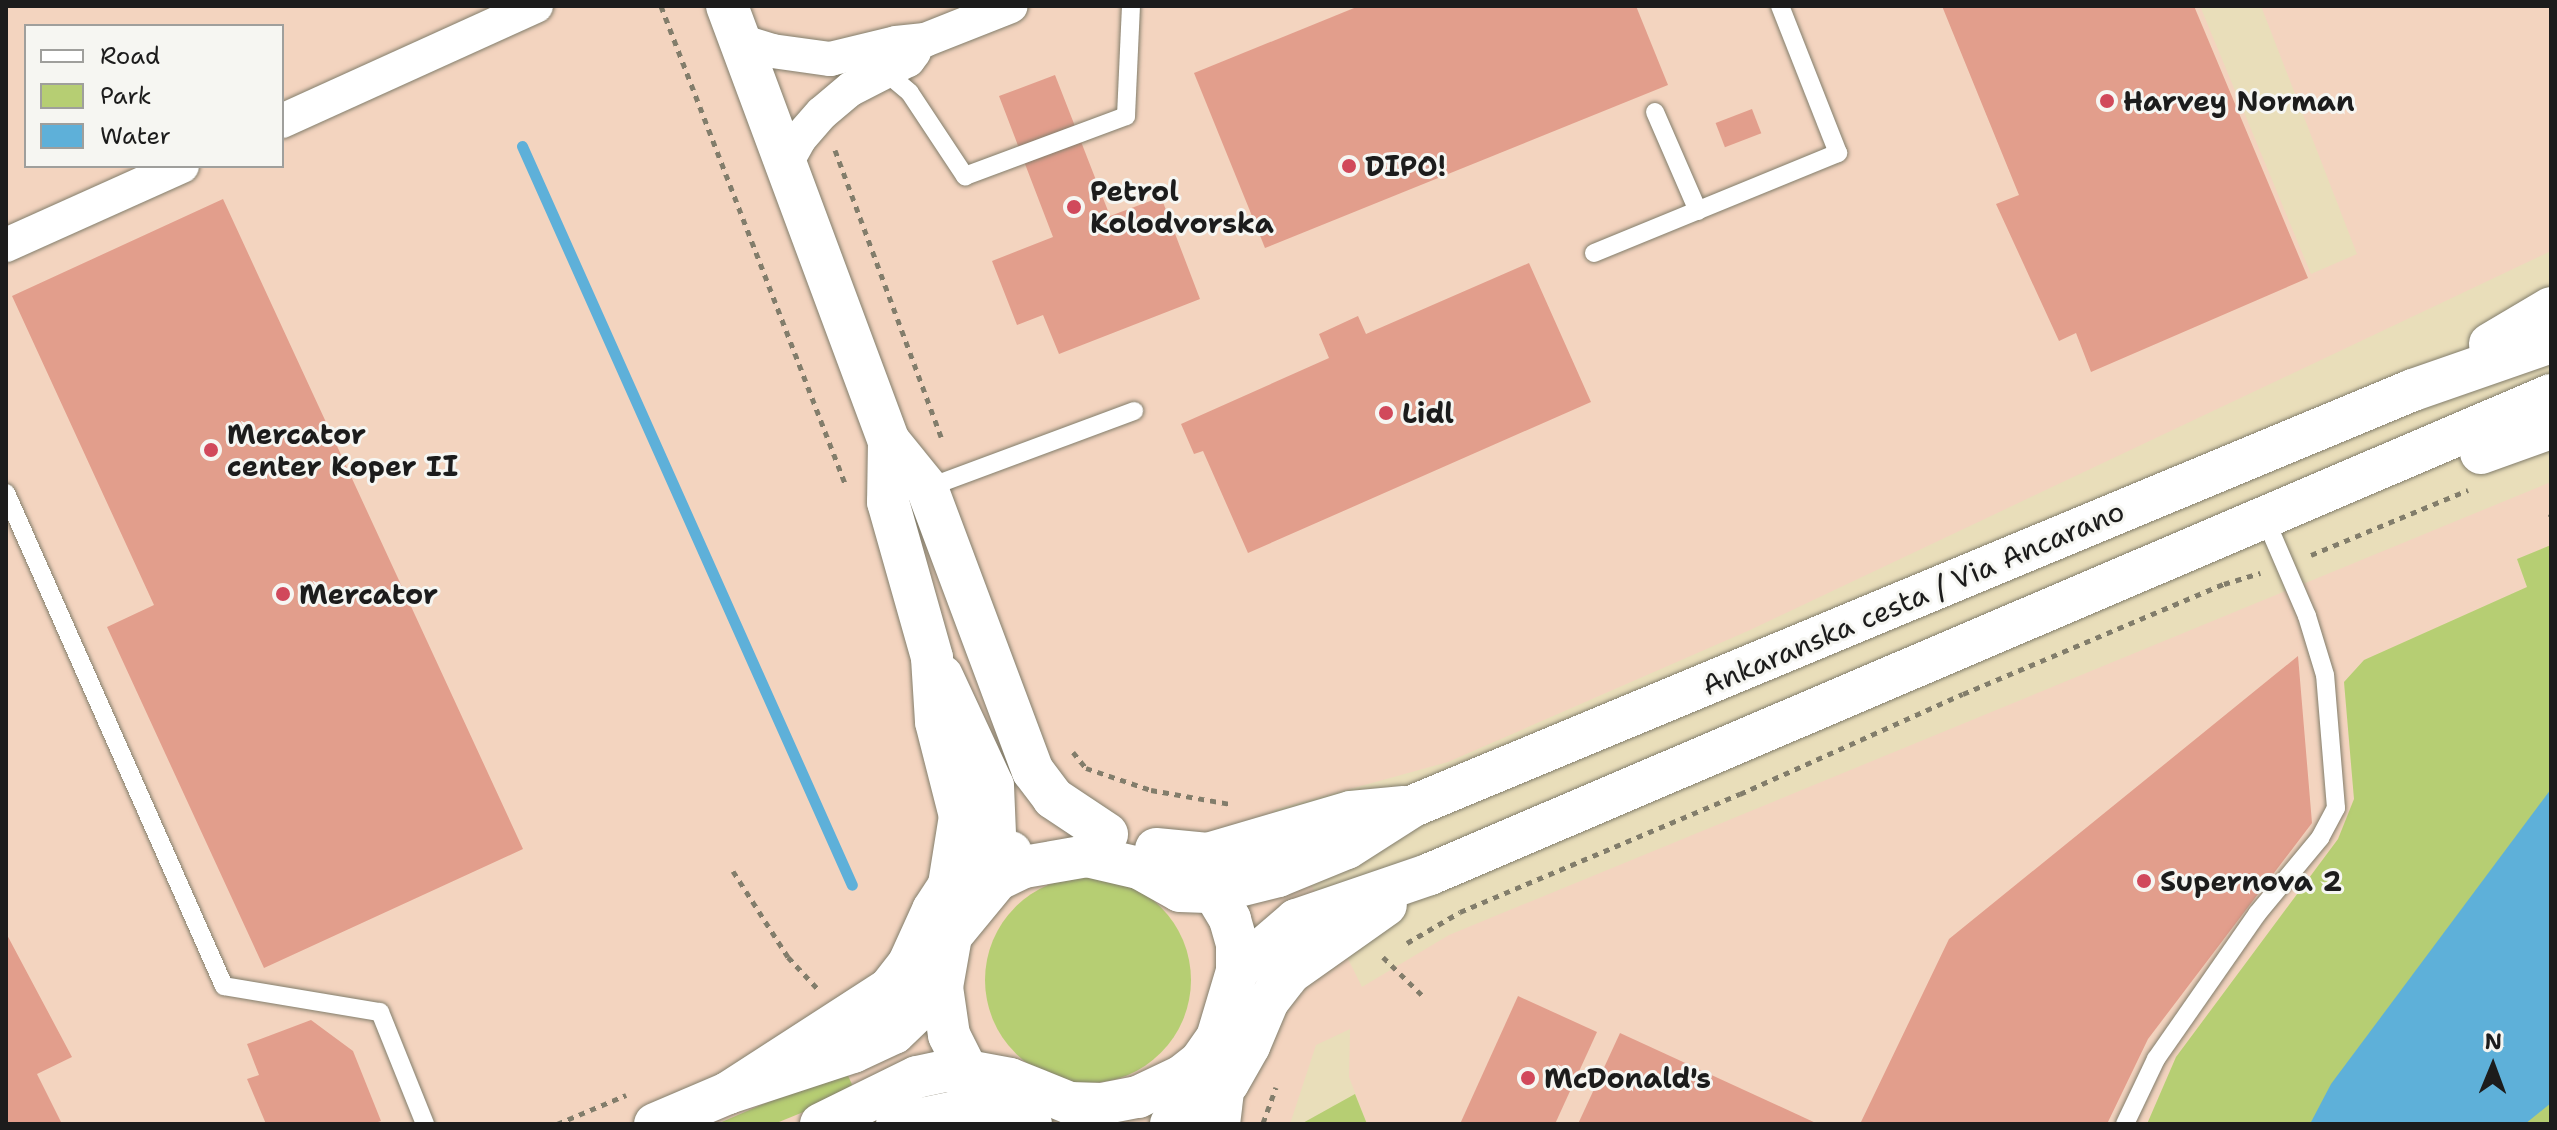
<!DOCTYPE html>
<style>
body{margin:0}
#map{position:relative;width:2557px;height:1130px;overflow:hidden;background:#e9deba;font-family:"Shantell Sans",sans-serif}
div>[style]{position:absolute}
.built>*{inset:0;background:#f3d4bf}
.green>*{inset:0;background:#b6ce73}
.round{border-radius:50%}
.water>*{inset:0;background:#5eb0d9}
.stream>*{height:11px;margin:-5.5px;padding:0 5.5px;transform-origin:5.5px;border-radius:5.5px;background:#5eb0d9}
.building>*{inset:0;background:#e29e8c;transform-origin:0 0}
.path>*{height:5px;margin-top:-2.5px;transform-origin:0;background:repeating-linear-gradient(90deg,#827d6b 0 6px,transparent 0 12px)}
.roads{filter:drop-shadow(0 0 2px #827d6b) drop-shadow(0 0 2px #827d6b)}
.service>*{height:18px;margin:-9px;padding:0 9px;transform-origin:9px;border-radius:9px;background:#fff}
.minor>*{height:34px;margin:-17px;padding:0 17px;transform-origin:17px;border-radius:17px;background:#fff}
.tertiary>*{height:42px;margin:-21px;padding:0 21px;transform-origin:21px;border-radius:21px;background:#fff}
.dots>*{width:22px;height:22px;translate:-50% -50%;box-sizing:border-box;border:4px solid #f6f6f2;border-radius:50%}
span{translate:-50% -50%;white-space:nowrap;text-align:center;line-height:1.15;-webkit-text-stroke:6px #f6f6f2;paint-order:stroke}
.poi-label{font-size:28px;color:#1c1c1c;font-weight:700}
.left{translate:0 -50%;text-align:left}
.street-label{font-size:28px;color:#1c1c1c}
.frame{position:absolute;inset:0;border:8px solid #1c1c1c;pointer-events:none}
.legend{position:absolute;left:24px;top:24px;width:260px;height:144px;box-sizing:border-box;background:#f6f6f2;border:2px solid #9f9f9c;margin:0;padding:10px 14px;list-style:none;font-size:24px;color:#1c1c1c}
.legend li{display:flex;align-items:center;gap:16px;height:40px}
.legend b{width:40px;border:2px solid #9f9f9c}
.north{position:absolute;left:2453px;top:1026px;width:80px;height:80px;-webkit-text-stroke:6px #f6f6f2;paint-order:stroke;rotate:1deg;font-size:22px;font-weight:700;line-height:32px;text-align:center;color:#1c1c1c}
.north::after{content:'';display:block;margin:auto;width:28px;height:36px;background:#1c1c1c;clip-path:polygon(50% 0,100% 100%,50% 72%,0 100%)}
</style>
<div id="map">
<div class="built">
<div style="clip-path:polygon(evenodd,6px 6px,2200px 6px,2311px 274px,2357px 254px,2261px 6px,2551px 6px,2551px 251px,1750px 630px,1448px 762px,1274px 810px,1362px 987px,1449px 935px,2551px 482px,2551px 545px,2517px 559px,2527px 587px,2364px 660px,2344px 682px,2354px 799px,2338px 839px,2176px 1057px,2147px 1124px,1367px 1124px,1349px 1077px,1350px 1029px,1316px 1045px,1290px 1124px,6px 1124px,6px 6px,26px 26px,282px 26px,282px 166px,26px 166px,26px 26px)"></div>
</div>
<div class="green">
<div style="clip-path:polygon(2551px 545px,2551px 1124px,2147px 1124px,2176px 1057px,2338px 839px,2354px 799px,2344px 682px,2364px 660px,2527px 587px,2517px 559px)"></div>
<div class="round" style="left:985px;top:877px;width:206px;height:206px"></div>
<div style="clip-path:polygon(845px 1069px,855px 1091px,774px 1124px,717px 1124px)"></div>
<div style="clip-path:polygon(1355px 1094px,1367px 1124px,1301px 1124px)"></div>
</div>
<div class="water">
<div style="clip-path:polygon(2551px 789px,2551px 1103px,2525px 1124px,2310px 1124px,2331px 1084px)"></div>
</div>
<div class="stream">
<div style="left:522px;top:146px;width:809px;rotate:65.94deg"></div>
</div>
<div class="building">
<div style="clip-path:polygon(1359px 6px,1636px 6px,1668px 85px,1265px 248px,1194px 73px)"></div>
<div style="clip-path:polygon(1942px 6px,2194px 6px,2308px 278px,2091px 372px,2076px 333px,2059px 341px,1996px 204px,2019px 195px)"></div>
<div style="clip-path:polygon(1055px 75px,1110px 216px,1161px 197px,1200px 299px,1059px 354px,1043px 315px,1017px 325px,992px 261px,1053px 237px,999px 96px)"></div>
<div style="left:1752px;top:109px;width:26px;height:39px;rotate:69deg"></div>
<div style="clip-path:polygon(223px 199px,523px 849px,264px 968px,107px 627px,154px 605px,12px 296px)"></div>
<div style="clip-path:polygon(1529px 263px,1591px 402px,1248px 553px,1203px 451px,1194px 454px,1181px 424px,1329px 358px,1319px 334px,1358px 316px,1366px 334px)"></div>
<div style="clip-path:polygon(2298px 656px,2312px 823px,2148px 1039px,2107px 1124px,1860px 1124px,1949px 939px)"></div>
<div style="clip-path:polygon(6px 933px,72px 1057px,37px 1074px,62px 1124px,6px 1124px)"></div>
<div style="clip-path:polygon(1518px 996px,1597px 1032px,1555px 1124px,1460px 1124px)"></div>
<div style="clip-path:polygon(311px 1020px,353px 1051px,381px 1121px,372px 1124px,266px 1124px,247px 1079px,259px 1075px,247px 1044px)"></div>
<div style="clip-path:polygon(1620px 1033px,1818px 1124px,1578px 1124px)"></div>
</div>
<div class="path">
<div style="left:661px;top:6px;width:514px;rotate:68.92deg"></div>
<div style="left:835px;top:150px;width:306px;rotate:69.7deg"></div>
<div style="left:2550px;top:517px;width:2px;rotate:-63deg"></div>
<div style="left:2311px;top:555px;width:170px;rotate:-22.5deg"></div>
<div style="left:1073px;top:752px;width:21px;rotate:51deg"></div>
<div style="left:1086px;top:768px;width:69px;rotate:18.7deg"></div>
<div style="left:1151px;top:790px;width:80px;rotate:10deg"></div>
<div style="left:733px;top:871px;width:102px;rotate:57.4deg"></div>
<div style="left:788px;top:957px;width:42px;rotate:46.9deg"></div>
<div style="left:1407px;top:943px;width:61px;rotate:-30.3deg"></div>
<div style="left:1460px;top:912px;width:304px;rotate:-22.9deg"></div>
<div style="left:1740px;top:794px;width:244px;rotate:-24.2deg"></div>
<div style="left:1963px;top:694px;width:283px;rotate:-22.9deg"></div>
<div style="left:2224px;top:584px;width:38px;rotate:-17deg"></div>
<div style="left:1383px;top:957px;width:54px;rotate:44.3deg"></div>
<div style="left:1263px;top:1123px;width:38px;rotate:-70deg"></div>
<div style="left:557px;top:1124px;width:75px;rotate:-22.8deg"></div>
</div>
<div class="roads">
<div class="service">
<div style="left:883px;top:70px;width:35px;rotate:40deg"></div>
<div style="left:910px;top:93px;width:100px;rotate:56.5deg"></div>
<div style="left:965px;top:176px;width:172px;rotate:-20.4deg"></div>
<div style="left:1126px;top:116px;width:110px;rotate:-87.4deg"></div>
<div style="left:1655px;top:112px;width:108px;rotate:66.5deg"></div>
<div style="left:1594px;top:253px;width:264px;rotate:-22.3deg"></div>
<div style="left:1838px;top:153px;width:158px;rotate:-111.5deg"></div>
<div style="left:927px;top:488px;width:221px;rotate:-20.4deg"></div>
<div style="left:6px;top:493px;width:539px;rotate:66.15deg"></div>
<div style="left:224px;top:986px;width:158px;rotate:9.5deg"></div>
<div style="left:380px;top:1012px;width:121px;rotate:68.1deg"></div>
<div style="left:2125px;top:1124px;width:72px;rotate:-64.5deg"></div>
<div style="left:2156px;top:1059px;width:177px;rotate:-55.1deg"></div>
<div style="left:2257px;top:914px;width:99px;rotate:-50.3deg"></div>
<div style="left:2320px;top:838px;width:34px;rotate:-62deg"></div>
<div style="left:2336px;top:808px;width:133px;rotate:-94.7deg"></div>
<div style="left:2325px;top:675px;width:62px;rotate:-107deg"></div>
<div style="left:2307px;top:616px;width:94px;rotate:-113.3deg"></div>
</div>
<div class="minor">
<div style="left:740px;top:41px;width:34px;rotate:17deg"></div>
<div style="left:772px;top:51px;width:59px;rotate:7.9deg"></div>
<div style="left:830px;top:59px;width:68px;rotate:-13.6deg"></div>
<div style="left:896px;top:43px;width:29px;rotate:-6deg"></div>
<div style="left:925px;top:40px;width:92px;rotate:-21.6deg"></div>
<div style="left:282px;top:121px;width:279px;rotate:-24.4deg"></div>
<div style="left:786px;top:163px;width:29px;rotate:-61deg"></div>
<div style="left:800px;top:138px;width:33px;rotate:-49deg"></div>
<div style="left:822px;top:113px;width:38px;rotate:-40deg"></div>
<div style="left:851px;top:89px;width:64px;rotate:-27deg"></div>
<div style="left:908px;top:60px;width:10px;rotate:-53deg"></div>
<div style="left:6px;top:245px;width:193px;rotate:-24.2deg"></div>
<div style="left:1223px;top:1124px;width:41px;rotate:-83deg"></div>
</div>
<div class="tertiary">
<div style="left:727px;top:6px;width:464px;rotate:69.6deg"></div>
<div style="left:889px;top:441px;width:60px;rotate:51deg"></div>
<div style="left:927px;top:488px;width:302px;rotate:69.5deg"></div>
<div style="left:1033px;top:771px;width:34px;rotate:53deg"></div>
<div style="left:1053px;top:798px;width:65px;rotate:33.7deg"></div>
<div style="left:2490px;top:344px;width:71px;rotate:-30.5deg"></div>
<div style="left:889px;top:441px;width:61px;rotate:90.9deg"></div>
<div style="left:888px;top:502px;width:162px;rotate:74.2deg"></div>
<div style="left:932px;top:658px;width:64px;rotate:86.4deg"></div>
<div style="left:936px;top:722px;width:97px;rotate:75.7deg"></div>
<div style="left:960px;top:816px;width:70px;rotate:99.1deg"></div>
<div style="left:2481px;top:453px;width:74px;rotate:-19.7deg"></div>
<div style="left:942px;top:676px;width:121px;rotate:65.1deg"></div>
<div style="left:993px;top:786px;width:94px;rotate:87.6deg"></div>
<div style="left:1156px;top:849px;width:52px;rotate:5.5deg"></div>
<div style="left:1208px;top:854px;width:149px;rotate:-16.4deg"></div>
<div style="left:1351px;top:812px;width:53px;rotate:-5.4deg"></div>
<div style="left:1237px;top:971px;width:78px;rotate:-40.8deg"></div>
<div style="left:1296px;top:920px;width:142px;rotate:-18.9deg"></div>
<div style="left:1430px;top:874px;width:1219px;rotate:-23.14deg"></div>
<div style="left:728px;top:1093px;width:192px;rotate:-32.9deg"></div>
<div style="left:889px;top:989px;width:33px;rotate:-52deg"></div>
<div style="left:909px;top:963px;width:58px;rotate:-65.6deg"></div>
<div style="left:933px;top:910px;width:30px;rotate:-57deg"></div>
<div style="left:949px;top:885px;width:70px;rotate:-28deg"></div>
<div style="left:655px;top:1124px;width:79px;rotate:-23deg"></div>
<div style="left:728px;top:1093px;width:132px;rotate:-18.2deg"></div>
<div style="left:853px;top:1052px;width:45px;rotate:-24.9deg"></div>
<div style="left:894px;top:1033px;width:66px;rotate:-43.8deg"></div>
<div style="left:821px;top:1124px;width:107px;rotate:-26.1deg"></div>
<div style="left:917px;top:1077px;width:30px;rotate:-12deg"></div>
<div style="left:946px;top:1071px;width:21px"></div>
<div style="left:967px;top:1071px;width:44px;rotate:10.5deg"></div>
<div style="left:1010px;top:1079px;width:65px;rotate:21.8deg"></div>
<div style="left:1070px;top:1103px;width:31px;rotate:2deg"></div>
<div style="left:1101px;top:1104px;width:38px;rotate:-11deg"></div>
<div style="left:1138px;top:1097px;width:49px;rotate:-25.5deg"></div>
<div style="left:1182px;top:1076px;width:23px;rotate:-38deg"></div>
<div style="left:1200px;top:1062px;width:29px;rotate:-55deg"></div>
<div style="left:1217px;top:1038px;width:70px;rotate:-73.4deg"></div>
<div style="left:1237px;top:971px;width:27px;rotate:-90deg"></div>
<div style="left:1237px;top:944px;width:26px;rotate:-106deg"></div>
<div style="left:1230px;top:919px;width:31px;rotate:-121deg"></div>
<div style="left:1214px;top:892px;width:24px;rotate:-138deg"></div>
<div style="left:897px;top:1124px;width:59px;rotate:-11.7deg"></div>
<div style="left:955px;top:1112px;width:52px;rotate:2.2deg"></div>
<div style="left:1031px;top:1124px;width:26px;rotate:-157deg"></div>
<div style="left:1007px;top:1114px;width:59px;rotate:-132.9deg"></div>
<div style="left:967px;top:1071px;width:40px;rotate:-116.6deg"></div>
<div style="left:949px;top:1035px;width:49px;rotate:-98.3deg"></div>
<div style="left:942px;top:987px;width:52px;rotate:-80deg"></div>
<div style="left:951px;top:936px;width:72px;rotate:-50.6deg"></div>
<div style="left:997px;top:880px;width:30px;rotate:-26deg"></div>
<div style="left:1024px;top:867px;width:64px;rotate:-9.9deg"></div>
<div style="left:1087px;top:856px;width:53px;rotate:13deg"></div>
<div style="left:1139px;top:868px;width:47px;rotate:29.3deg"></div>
<div style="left:1180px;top:891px;width:34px;rotate:2deg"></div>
<div style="left:1214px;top:892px;width:66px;rotate:-14deg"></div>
<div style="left:1278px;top:876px;width:74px;rotate:-22.1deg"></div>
<div style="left:1347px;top:848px;width:78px;rotate:-32.5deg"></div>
<div style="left:1413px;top:806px;width:1083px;rotate:-22.59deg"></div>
<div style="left:2413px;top:390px;width:146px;rotate:-19.2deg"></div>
<div style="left:1171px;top:1124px;width:38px;rotate:-30deg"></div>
<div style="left:1204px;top:1105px;width:33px;rotate:-43deg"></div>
<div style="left:1228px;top:1083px;width:43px;rotate:-60.4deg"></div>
<div style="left:1249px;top:1046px;width:49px;rotate:-67.1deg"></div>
<div style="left:1268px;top:1001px;width:37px;rotate:-52deg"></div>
<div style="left:1291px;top:972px;width:116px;rotate:-35.2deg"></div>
</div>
</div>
<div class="dots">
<div style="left:2107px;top:101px;background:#d1495b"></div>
<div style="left:1349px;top:166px;background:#d1495b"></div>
<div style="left:1074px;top:207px;background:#d1495b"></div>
<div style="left:1386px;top:413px;background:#d1495b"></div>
<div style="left:211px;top:450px;background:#d1495b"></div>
<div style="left:283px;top:594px;background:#d1495b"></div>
<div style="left:2144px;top:881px;background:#d1495b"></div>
<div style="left:1528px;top:1078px;background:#d1495b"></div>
</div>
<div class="poi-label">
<span class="left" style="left:2123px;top:101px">Harvey Norman</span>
<span class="left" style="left:1365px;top:166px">DIPO!</span>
<span class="left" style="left:1090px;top:207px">Petrol<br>Kolodvorska</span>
<span class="left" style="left:1402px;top:413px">Lidl</span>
<span class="left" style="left:227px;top:450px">Mercator<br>center Koper II</span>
<span class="left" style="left:299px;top:594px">Mercator</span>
<span class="left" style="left:2160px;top:881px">Supernova 2</span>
<span class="left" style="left:1544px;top:1078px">McDonald's</span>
</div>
<div class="street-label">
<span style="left:1913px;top:598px;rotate:-23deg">Ankaranska cesta / Via Ancarano</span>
</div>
<div class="frame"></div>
<ul class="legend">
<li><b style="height:10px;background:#fff"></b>Road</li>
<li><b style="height:22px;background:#b6ce73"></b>Park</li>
<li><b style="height:22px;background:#5eb0d9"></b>Water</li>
</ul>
<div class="north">N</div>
</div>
